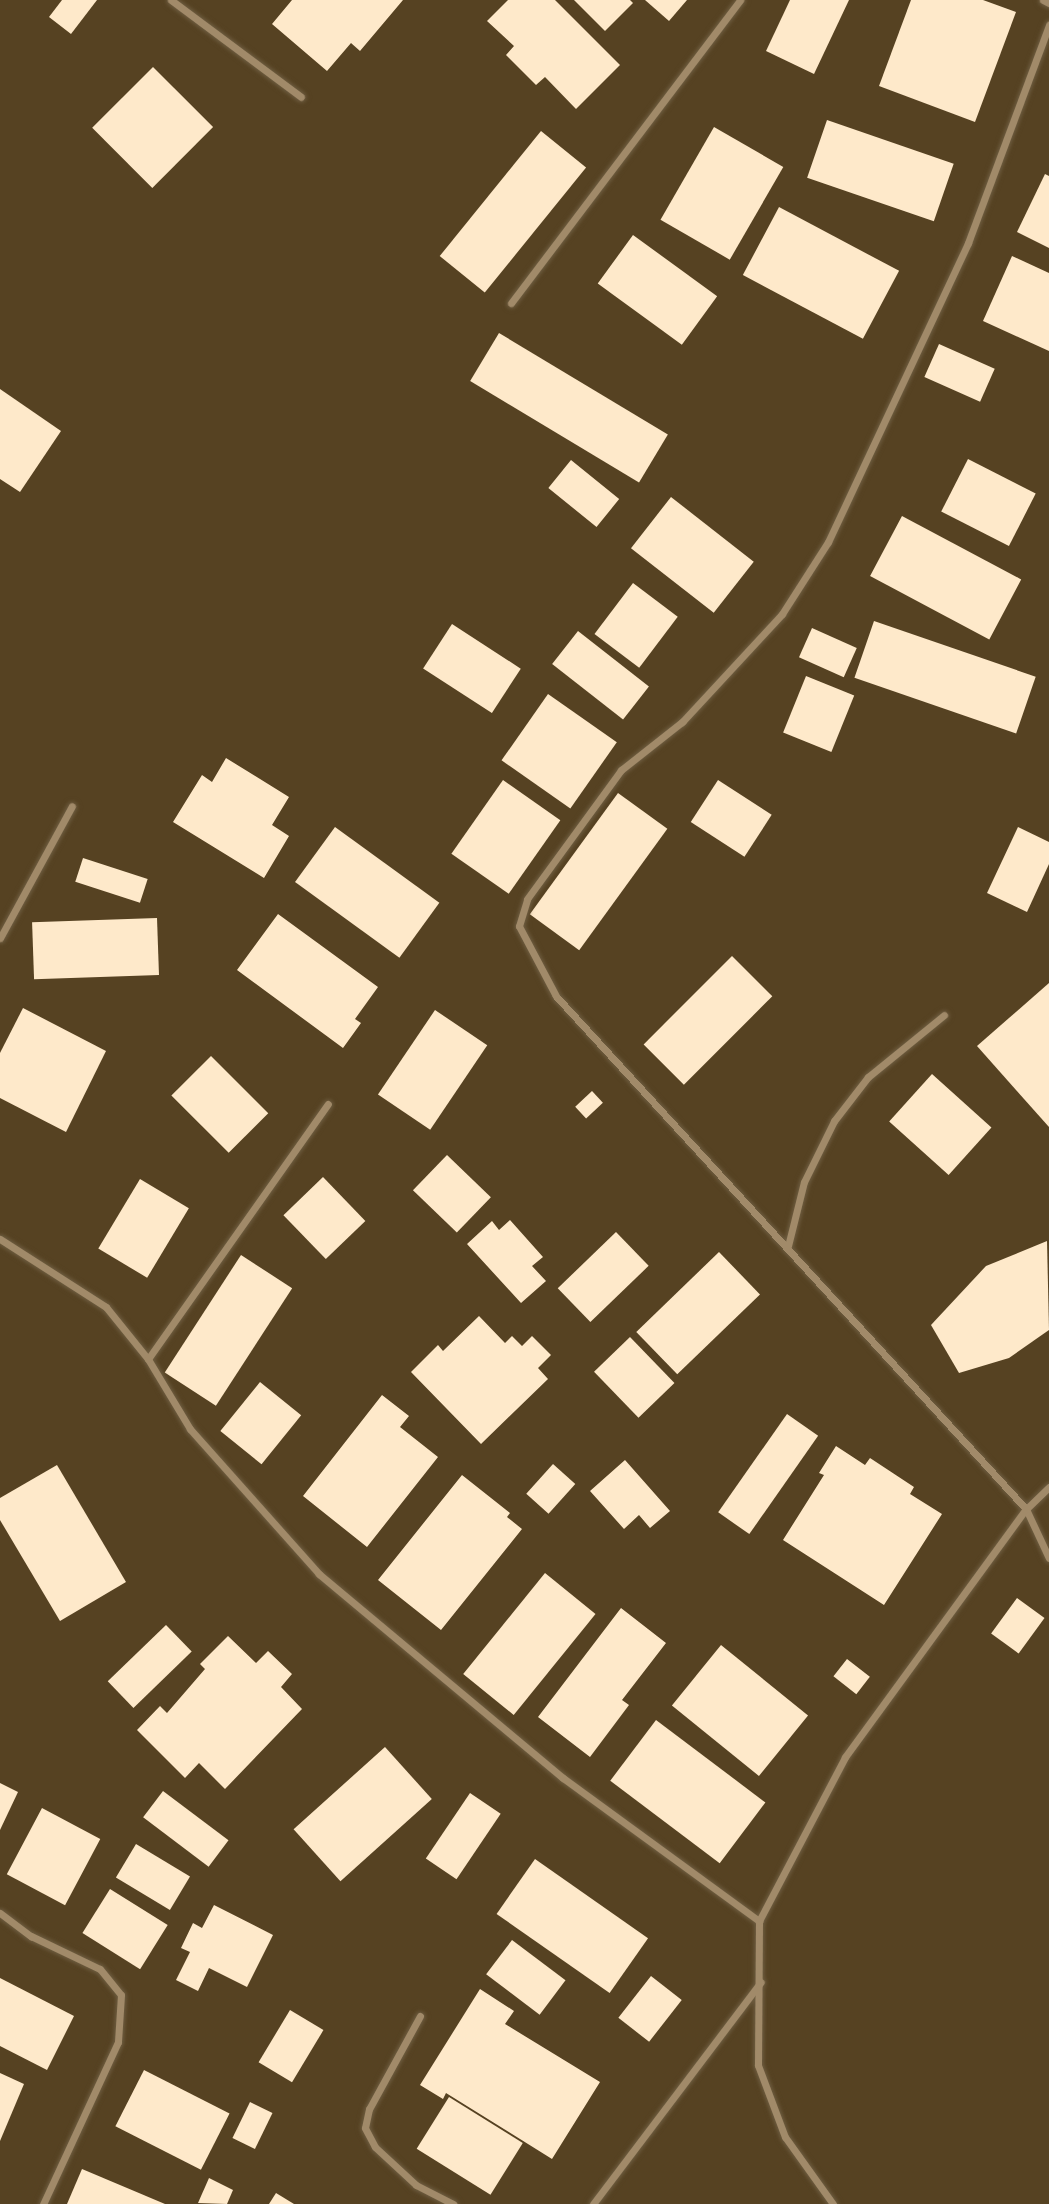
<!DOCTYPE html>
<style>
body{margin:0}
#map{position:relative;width:1049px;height:2204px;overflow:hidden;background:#564222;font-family:"Nunito Sans",sans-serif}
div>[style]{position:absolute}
.building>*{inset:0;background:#fee9ca;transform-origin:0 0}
.roads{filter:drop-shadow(0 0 2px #6f5e42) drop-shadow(0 0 2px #6f5e42)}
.street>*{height:7px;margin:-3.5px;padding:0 3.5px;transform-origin:3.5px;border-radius:3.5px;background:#a18a69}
span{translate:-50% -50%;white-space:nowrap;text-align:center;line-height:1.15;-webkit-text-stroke:7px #564222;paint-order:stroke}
</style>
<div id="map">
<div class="building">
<div style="clip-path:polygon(62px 0,97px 0,71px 34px,49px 17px)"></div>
<div style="clip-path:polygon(292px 0,403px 0,360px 51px,351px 43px,327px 71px,272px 24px)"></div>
<div style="clip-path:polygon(508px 0,555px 0,620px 65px,576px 109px,545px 77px,536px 85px,506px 55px,514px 46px,487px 21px)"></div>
<div style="clip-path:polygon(574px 0,630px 0,633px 3px,605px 31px)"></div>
<div style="clip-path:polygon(645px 0,687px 0,669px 21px)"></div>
<div style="clip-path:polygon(790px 0,849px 0,814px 74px,766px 51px)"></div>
<div style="clip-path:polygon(911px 0,983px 0,1016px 12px,975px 122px,879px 86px)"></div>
<div style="left:153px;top:67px;width:85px;height:86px;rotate:45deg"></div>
<div style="left:827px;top:120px;width:134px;height:61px;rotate:19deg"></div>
<div style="left:714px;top:127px;width:80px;height:107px;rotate:30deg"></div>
<div style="left:541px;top:131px;width:58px;height:161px;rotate:39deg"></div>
<div style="clip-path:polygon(1045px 174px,1049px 176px,1049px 248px,1017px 232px)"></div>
<div style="left:779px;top:207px;width:136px;height:77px;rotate:28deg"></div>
<div style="left:633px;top:235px;width:104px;height:60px;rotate:36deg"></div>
<div style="clip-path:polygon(1012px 256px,1049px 273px,1049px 351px,983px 321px)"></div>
<div style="left:499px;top:333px;width:197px;height:56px;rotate:31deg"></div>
<div style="left:939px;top:344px;width:61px;height:36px;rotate:24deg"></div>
<div style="clip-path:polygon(0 389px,61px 431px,20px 492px,0 479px)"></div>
<div style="left:968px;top:459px;width:76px;height:59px;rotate:27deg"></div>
<div style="left:571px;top:460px;width:62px;height:36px;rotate:39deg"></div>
<div style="left:671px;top:497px;width:105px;height:65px;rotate:38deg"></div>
<div style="left:902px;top:516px;width:135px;height:68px;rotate:28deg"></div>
<div style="left:633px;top:583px;width:56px;height:64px;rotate:37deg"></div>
<div style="left:874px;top:621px;width:171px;height:60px;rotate:19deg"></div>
<div style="left:452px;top:624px;width:82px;height:53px;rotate:33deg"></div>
<div style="left:812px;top:628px;width:49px;height:32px;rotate:24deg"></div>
<div style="left:578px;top:631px;width:90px;height:42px;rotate:38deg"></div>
<div style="left:806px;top:676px;width:52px;height:61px;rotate:22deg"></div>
<div style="left:548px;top:694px;width:84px;height:81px;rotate:35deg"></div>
<div style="clip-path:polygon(226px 758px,289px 797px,272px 825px,289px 836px,264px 878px,173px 822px,202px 775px,212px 782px)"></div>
<div style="left:503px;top:780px;width:70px;height:90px;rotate:35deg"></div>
<div style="left:718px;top:780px;width:64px;height:50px;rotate:33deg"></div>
<div style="left:618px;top:793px;width:61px;height:150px;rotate:36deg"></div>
<div style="left:335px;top:827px;width:129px;height:68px;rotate:36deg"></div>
<div style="clip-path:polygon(1018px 827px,1049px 842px,1049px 864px,1027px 912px,987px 893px)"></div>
<div style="left:83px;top:858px;width:68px;height:25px;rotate:18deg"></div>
<div style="clip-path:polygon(278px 914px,378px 987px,355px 1019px,361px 1023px,343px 1048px,237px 970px)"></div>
<div style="left:157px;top:918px;width:57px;height:125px;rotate:88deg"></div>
<div style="left:732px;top:956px;width:57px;height:125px;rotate:45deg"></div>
<div style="clip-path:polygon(1049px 983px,1049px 1127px,977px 1046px)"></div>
<div style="clip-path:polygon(23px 1008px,106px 1051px,66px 1132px,0 1098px,0 1053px)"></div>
<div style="left:435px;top:1010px;width:63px;height:102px;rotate:34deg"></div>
<div style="left:211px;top:1056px;width:81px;height:56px;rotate:45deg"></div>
<div style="left:932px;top:1074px;width:80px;height:64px;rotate:42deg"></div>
<div style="left:592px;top:1091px;width:16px;height:23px;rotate:47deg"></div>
<div style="left:447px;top:1155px;width:61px;height:49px;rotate:44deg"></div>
<div style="left:323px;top:1177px;width:61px;height:55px;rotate:46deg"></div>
<div style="left:140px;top:1179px;width:57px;height:81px;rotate:31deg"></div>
<div style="clip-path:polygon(510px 1220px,543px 1257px,532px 1266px,546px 1281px,521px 1303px,467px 1244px,492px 1221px,499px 1230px)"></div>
<div style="left:616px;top:1232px;width:47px;height:81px;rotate:46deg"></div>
<div style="clip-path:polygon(1047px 1241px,1049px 1330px,1009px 1358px,959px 1373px,931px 1325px,986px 1266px)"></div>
<div style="left:719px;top:1252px;width:59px;height:115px;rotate:46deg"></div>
<div style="left:241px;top:1255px;width:61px;height:140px;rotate:33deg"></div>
<div style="clip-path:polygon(479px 1316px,505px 1343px,512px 1336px,522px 1346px,532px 1336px,551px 1355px,538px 1368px,548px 1379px,481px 1444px,411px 1372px,438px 1345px,443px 1351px)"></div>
<div style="left:630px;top:1337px;width:64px;height:50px;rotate:46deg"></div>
<div style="left:260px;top:1382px;width:53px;height:63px;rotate:39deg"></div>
<div style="clip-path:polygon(382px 1395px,409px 1416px,400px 1427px,438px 1457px,367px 1547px,303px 1496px)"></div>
<div style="left:787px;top:1414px;width:38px;height:120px;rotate:35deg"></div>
<div style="clip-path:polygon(836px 1446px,865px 1465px,870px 1458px,914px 1487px,910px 1494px,942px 1514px,884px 1605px,783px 1540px,824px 1475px,819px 1473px)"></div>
<div style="clip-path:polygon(625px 1460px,670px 1511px,650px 1528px,639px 1515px,624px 1529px,590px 1491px)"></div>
<div style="left:553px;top:1464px;width:30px;height:40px;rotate:42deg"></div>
<div style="clip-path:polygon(57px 1465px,126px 1582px,60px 1621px,0 1520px,0 1498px)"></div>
<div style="clip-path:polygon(462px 1475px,510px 1513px,507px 1517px,522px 1529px,441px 1630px,378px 1580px)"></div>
<div style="left:545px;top:1573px;width:65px;height:130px;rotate:39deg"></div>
<div style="left:1017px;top:1598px;width:34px;height:44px;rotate:36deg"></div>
<div style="clip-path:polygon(621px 1608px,666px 1643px,622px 1700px,629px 1705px,590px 1757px,538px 1717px)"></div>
<div style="left:166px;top:1625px;width:37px;height:81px;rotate:46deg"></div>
<div style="clip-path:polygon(228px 1636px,256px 1663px,268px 1651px,292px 1674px,281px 1687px,302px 1709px,225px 1789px,199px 1763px,185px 1778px,137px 1730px,160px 1706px,167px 1713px,205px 1669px,200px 1664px)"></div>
<div style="left:721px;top:1645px;width:112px;height:78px;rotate:39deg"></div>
<div style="left:847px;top:1659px;width:29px;height:22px;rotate:38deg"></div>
<div style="left:656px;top:1720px;width:137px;height:76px;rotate:37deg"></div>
<div style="left:385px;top:1747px;width:70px;height:123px;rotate:48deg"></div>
<div style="clip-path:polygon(0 1783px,18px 1792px,0 1830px)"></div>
<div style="left:163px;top:1791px;width:82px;height:33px;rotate:37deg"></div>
<div style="left:470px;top:1793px;width:37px;height:79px;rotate:34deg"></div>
<div style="left:42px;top:1808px;width:66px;height:75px;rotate:28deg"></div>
<div style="left:136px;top:1844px;width:63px;height:39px;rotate:31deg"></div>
<div style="left:535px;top:1859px;width:138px;height:67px;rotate:35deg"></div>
<div style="left:110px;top:1889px;width:68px;height:52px;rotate:32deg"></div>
<div style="clip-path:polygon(214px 1905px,273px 1935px,247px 1987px,209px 1968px,198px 1991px,176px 1980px,190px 1952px,181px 1948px,193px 1923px,202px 1928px)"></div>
<div style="left:512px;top:1940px;width:67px;height:43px;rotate:37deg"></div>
<div style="left:651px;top:1976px;width:39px;height:53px;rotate:38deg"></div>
<div style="clip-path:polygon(0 1978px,74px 2016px,47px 2070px,0 2046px)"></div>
<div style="clip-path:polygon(480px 1989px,514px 2011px,505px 2024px,600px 2082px,552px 2159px,446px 2093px,443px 2099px,420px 2085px)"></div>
<div style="left:290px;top:2010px;width:39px;height:61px;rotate:31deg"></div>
<div style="left:144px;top:2070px;width:96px;height:63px;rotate:27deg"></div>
<div style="clip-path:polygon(0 2073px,24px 2084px,0 2141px)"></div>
<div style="left:449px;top:2097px;width:87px;height:61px;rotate:32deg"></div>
<div style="left:250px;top:2102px;width:25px;height:40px;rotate:26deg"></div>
<div style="clip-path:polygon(82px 2169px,165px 2204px,67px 2204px)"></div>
<div style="clip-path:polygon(209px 2178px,233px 2190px,227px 2204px,198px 2203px)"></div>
<div style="clip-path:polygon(276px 2193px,294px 2204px,269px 2204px)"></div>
</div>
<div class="roads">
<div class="street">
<div style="left:171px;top:0;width:162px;rotate:36.7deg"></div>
<div style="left:1043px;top:0;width:7px;rotate:27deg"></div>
<div style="left:511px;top:303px;width:380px;rotate:-52.9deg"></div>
<div style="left:0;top:938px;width:150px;rotate:-61.4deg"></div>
<div style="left:0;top:1239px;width:126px;rotate:32.7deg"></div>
<div style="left:106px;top:1307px;width:67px;rotate:51.1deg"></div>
<div style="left:148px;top:1359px;width:82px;rotate:59deg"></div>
<div style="left:190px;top:1429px;width:194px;rotate:48.3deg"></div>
<div style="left:319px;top:1574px;width:318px;rotate:39.9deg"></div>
<div style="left:563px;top:1778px;width:243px;rotate:36.1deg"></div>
<div style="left:788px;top:1246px;width:66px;rotate:-76deg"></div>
<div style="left:804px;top:1182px;width:68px;rotate:-63.8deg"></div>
<div style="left:834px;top:1121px;width:56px;rotate:-52.3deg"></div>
<div style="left:868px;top:1077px;width:98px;rotate:-39.2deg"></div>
<div style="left:148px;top:1359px;width:312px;rotate:-54.8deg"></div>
<div style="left:1049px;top:1487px;width:32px;rotate:136deg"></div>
<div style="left:1026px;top:1509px;width:54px;rotate:64.9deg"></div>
<div style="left:0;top:1913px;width:39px;rotate:37deg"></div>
<div style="left:31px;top:1936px;width:76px;rotate:25.6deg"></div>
<div style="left:100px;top:1969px;width:33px;rotate:51deg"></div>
<div style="left:121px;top:1995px;width:47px;rotate:93.7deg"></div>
<div style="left:118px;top:2042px;width:179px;rotate:114.8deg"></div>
<div style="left:420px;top:2016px;width:106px;rotate:118.7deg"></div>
<div style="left:369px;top:2109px;width:19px;rotate:102deg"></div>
<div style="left:365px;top:2128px;width:21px;rotate:62deg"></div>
<div style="left:375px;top:2147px;width:56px;rotate:42.8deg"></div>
<div style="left:416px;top:2185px;width:42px;rotate:27.2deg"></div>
<div style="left:593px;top:2204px;width:278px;rotate:-52.9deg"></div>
<div style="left:833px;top:2204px;width:82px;rotate:-125.6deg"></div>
<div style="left:785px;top:2137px;width:77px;rotate:-110.6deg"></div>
<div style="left:758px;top:2065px;width:144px;rotate:-89.6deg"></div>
<div style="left:759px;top:1921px;width:185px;rotate:-62.3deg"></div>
<div style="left:845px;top:1757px;width:307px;rotate:-53.9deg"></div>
<div style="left:1026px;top:1509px;width:696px;rotate:-132.5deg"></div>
<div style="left:556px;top:996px;width:79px;rotate:-117.9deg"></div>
<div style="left:519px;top:926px;width:28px;rotate:-73deg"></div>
<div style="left:527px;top:899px;width:160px;rotate:-53.9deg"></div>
<div style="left:621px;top:770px;width:78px;rotate:-38.2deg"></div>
<div style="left:682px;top:722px;width:147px;rotate:-47.2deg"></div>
<div style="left:782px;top:614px;width:85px;rotate:-57.4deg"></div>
<div style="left:828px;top:542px;width:330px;rotate:-64.9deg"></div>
<div style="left:968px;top:243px;width:233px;rotate:-69.6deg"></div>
</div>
</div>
</div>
